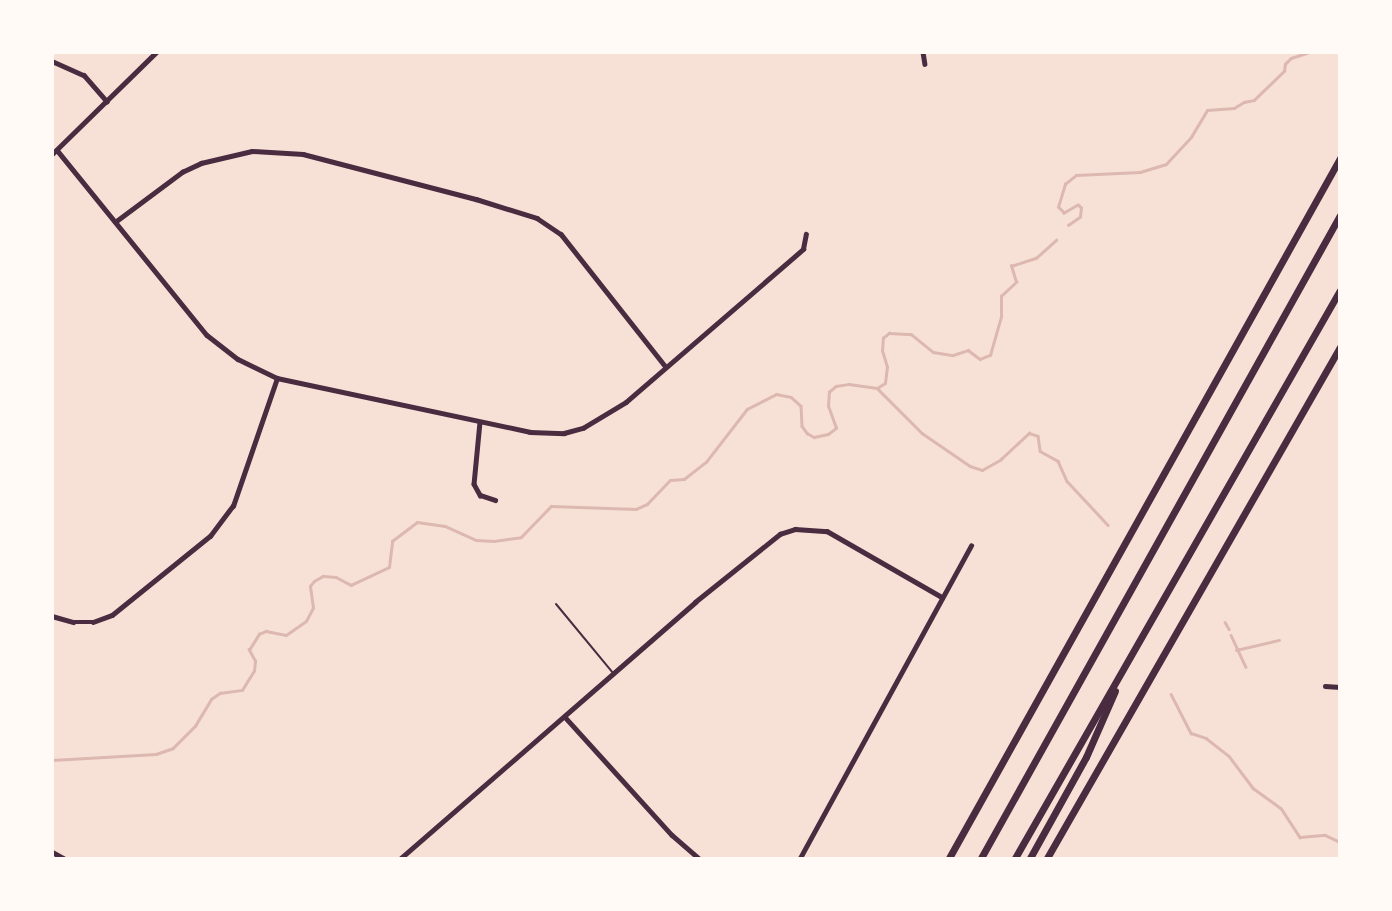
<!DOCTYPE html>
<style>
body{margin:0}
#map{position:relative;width:1392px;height:911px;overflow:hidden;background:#f7e1d7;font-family:Ubuntu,sans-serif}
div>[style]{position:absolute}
.stream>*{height:2.5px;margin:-1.25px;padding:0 1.25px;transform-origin:1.25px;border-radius:1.25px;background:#dcb8b0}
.service>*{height:2px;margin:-1px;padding:0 1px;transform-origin:1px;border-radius:1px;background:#4a2c40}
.minor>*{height:4.5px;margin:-2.25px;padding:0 2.25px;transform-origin:2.25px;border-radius:2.25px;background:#4a2c40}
.tertiary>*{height:5px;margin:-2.5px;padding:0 2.5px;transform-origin:2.5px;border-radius:2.5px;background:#4a2c40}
.motorway>*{height:7px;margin:-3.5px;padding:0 3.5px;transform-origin:3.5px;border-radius:3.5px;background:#4a2c40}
span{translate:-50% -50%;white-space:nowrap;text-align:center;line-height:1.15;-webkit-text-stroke:5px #fffaf5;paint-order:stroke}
.frame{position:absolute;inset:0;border:54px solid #fffaf5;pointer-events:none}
</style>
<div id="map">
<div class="stream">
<div style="left:1068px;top:225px;width:14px;rotate:-34deg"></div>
<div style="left:1080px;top:217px;width:9px;rotate:-84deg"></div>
<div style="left:1081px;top:208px;width:4px;rotate:-135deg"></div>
<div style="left:1078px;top:205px;width:16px;rotate:150deg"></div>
<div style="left:1064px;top:213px;width:8px;rotate:-135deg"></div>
<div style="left:1058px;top:207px;width:24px;rotate:-73deg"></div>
<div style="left:1065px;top:184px;width:14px;rotate:-39deg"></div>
<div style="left:1076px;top:175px;width:64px;rotate:-2.7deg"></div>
<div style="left:1140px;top:172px;width:27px;rotate:-17deg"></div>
<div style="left:1166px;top:164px;width:37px;rotate:-47deg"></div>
<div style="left:1191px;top:137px;width:31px;rotate:-59deg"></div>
<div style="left:1207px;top:110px;width:27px;rotate:-4deg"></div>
<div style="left:1234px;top:108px;width:12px;rotate:-31deg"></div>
<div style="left:1244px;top:102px;width:10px;rotate:-11deg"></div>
<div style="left:1254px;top:100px;width:42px;rotate:-44deg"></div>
<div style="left:1284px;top:71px;width:7px;rotate:-82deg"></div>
<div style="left:1285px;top:64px;width:8px;rotate:-45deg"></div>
<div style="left:1291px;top:58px;width:19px;rotate:-18deg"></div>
<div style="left:877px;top:388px;width:64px;rotate:45deg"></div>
<div style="left:922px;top:433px;width:58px;rotate:34.5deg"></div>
<div style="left:970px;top:466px;width:13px;rotate:18deg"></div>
<div style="left:982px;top:470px;width:21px;rotate:-29deg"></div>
<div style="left:1000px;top:460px;width:40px;rotate:-43deg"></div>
<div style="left:1029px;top:433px;width:9px;rotate:18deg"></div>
<div style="left:1038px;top:436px;width:15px;rotate:82deg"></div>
<div style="left:1040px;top:451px;width:21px;rotate:29deg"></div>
<div style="left:1058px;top:461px;width:22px;rotate:66deg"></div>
<div style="left:1067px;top:481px;width:60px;rotate:47deg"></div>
<div style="left:1225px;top:622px;width:8px;rotate:60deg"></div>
<div style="left:1231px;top:635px;width:35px;rotate:65deg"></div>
<div style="left:1236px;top:650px;width:44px;rotate:-13.1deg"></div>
<div style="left:1171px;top:694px;width:44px;rotate:62.9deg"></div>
<div style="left:1191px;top:733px;width:16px;rotate:18deg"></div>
<div style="left:1206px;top:738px;width:29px;rotate:38deg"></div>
<div style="left:1229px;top:756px;width:40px;rotate:53deg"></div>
<div style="left:1253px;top:788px;width:34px;rotate:36deg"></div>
<div style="left:1281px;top:808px;width:35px;rotate:57deg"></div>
<div style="left:1300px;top:837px;width:25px;rotate:-5deg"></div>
<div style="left:1325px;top:835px;width:17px;rotate:25deg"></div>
<div style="left:52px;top:760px;width:104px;rotate:-3.3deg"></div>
<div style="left:156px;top:754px;width:18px;rotate:-19deg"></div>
<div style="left:173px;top:748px;width:31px;rotate:-45deg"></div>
<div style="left:195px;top:726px;width:31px;rotate:-59deg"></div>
<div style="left:211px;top:699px;width:11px;rotate:-34deg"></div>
<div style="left:220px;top:693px;width:22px;rotate:-8deg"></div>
<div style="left:242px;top:690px;width:22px;rotate:-58deg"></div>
<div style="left:254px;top:671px;width:10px;rotate:-84deg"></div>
<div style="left:255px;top:661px;width:13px;rotate:-119deg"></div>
<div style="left:249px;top:650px;width:19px;rotate:-58deg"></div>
<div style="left:259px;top:634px;width:8px;rotate:-23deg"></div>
<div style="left:266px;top:631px;width:20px;rotate:11deg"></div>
<div style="left:286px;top:635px;width:24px;rotate:-35deg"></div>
<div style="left:306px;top:621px;width:15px;rotate:-62deg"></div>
<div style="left:313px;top:608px;width:22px;rotate:-98deg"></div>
<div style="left:310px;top:586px;width:6px;rotate:-51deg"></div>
<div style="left:314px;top:581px;width:10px;rotate:-29deg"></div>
<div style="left:323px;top:576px;width:13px;rotate:4deg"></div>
<div style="left:336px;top:577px;width:17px;rotate:28deg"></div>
<div style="left:351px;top:585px;width:42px;rotate:-25.3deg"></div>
<div style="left:389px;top:567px;width:26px;rotate:-83deg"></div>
<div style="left:392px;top:541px;width:31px;rotate:-37deg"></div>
<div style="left:417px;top:522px;width:28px;rotate:8deg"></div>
<div style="left:445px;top:526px;width:34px;rotate:24deg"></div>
<div style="left:476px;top:540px;width:18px;rotate:3deg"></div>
<div style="left:494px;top:541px;width:27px;rotate:-8deg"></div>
<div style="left:521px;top:537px;width:43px;rotate:-45.9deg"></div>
<div style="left:551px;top:506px;width:85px;rotate:2deg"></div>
<div style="left:636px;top:509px;width:12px;rotate:-24deg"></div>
<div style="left:647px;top:504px;width:33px;rotate:-46deg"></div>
<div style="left:670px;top:480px;width:14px;rotate:-4deg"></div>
<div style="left:684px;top:479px;width:28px;rotate:-38deg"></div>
<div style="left:706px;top:462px;width:67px;rotate:-52.3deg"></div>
<div style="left:747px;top:409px;width:33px;rotate:-27deg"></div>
<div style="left:776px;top:394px;width:15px;rotate:11deg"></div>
<div style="left:791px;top:397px;width:13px;rotate:42deg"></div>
<div style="left:801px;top:406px;width:20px;rotate:87deg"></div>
<div style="left:802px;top:426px;width:9px;rotate:54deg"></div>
<div style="left:807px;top:433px;width:8px;rotate:30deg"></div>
<div style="left:814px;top:437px;width:14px;rotate:-12deg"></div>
<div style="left:828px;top:434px;width:10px;rotate:-37deg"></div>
<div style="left:836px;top:428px;width:23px;rotate:-110deg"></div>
<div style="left:828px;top:406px;width:14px;rotate:-86deg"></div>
<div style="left:829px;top:392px;width:9px;rotate:-41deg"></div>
<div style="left:836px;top:386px;width:13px;rotate:-9deg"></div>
<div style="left:849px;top:384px;width:28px;rotate:8deg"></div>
<div style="left:877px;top:388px;width:9px;rotate:-32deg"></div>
<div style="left:885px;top:383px;width:16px;rotate:-83deg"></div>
<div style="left:887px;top:367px;width:17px;rotate:-107deg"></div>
<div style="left:882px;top:351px;width:13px;rotate:-86deg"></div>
<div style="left:883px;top:338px;width:8px;rotate:-40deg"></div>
<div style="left:889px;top:333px;width:22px;rotate:3deg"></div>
<div style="left:911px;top:334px;width:28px;rotate:39deg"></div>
<div style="left:933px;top:352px;width:20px;rotate:9deg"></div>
<div style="left:953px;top:355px;width:16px;rotate:-18deg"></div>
<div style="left:968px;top:350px;width:15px;rotate:37deg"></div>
<div style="left:980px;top:359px;width:11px;rotate:-22deg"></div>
<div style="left:990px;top:355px;width:40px;rotate:-74deg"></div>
<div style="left:1001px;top:317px;width:21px;rotate:-90deg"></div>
<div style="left:1001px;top:296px;width:21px;rotate:-43deg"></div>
<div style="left:1016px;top:282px;width:17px;rotate:-107deg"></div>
<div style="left:1011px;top:266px;width:26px;rotate:-18deg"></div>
<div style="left:1036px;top:258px;width:27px;rotate:-42deg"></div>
</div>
<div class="service">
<div style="left:556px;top:604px;width:89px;rotate:50.4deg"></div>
</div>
<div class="minor">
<div style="left:923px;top:52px;width:12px;rotate:81deg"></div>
<div style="left:52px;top:61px;width:35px;rotate:24deg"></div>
<div style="left:84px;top:75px;width:35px;rotate:49deg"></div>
<div style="left:57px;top:150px;width:238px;rotate:51deg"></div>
<div style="left:207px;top:335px;width:39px;rotate:38deg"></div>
<div style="left:238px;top:359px;width:43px;rotate:26deg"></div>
<div style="left:277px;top:378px;width:259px;rotate:12deg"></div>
<div style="left:530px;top:432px;width:34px;rotate:2deg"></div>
<div style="left:564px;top:433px;width:20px;rotate:-15deg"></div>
<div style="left:583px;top:428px;width:50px;rotate:-31.2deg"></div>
<div style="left:626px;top:402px;width:234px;rotate:-40.8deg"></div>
<div style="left:803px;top:249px;width:15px;rotate:-79deg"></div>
<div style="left:115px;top:222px;width:84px;rotate:-36.7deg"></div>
<div style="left:182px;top:172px;width:21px;rotate:-25deg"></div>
<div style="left:201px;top:163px;width:52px;rotate:-13.2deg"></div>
<div style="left:252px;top:151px;width:51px;rotate:3.4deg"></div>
<div style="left:303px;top:154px;width:179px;rotate:14.6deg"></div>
<div style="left:476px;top:199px;width:64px;rotate:17.3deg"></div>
<div style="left:537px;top:218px;width:29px;rotate:34deg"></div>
<div style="left:561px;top:234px;width:169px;rotate:51.7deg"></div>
<div style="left:480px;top:422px;width:62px;rotate:95.5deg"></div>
<div style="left:474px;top:484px;width:13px;rotate:61deg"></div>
<div style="left:480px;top:495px;width:16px;rotate:18deg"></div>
<div style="left:52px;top:616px;width:22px;rotate:16deg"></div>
<div style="left:73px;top:622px;width:20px"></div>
<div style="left:93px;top:622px;width:20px;rotate:-20deg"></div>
<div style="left:112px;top:615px;width:126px;rotate:-38.9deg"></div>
<div style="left:210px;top:536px;width:38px;rotate:-53deg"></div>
<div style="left:233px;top:506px;width:135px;rotate:-71deg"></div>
<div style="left:1325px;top:686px;width:15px;rotate:4deg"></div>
<div style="left:565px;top:717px;width:159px;rotate:47.8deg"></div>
<div style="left:672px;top:835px;width:35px;rotate:41deg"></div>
<div style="left:401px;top:858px;width:390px;rotate:-41deg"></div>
<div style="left:695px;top:602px;width:109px;rotate:-38.7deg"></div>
<div style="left:780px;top:534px;width:16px;rotate:-18deg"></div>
<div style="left:795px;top:529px;width:32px;rotate:4deg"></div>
<div style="left:827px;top:531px;width:133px;rotate:29.9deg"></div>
<div style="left:800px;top:858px;width:356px;rotate:-61.3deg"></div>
</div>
<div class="tertiary">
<div style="left:52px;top:154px;width:146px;rotate:-44.4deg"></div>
<div style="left:52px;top:852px;width:13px;rotate:29deg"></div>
</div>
<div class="motorway">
<div style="left:949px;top:858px;width:802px;rotate:-60.81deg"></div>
<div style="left:981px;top:858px;width:736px;rotate:-60.82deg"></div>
<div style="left:1015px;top:858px;width:654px;rotate:-60.22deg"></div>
<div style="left:1030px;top:858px;width:115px;rotate:-61deg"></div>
<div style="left:1086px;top:757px;width:72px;rotate:-66.3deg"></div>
<div style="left:1047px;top:858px;width:589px;rotate:-60.17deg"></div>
</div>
<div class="frame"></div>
</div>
